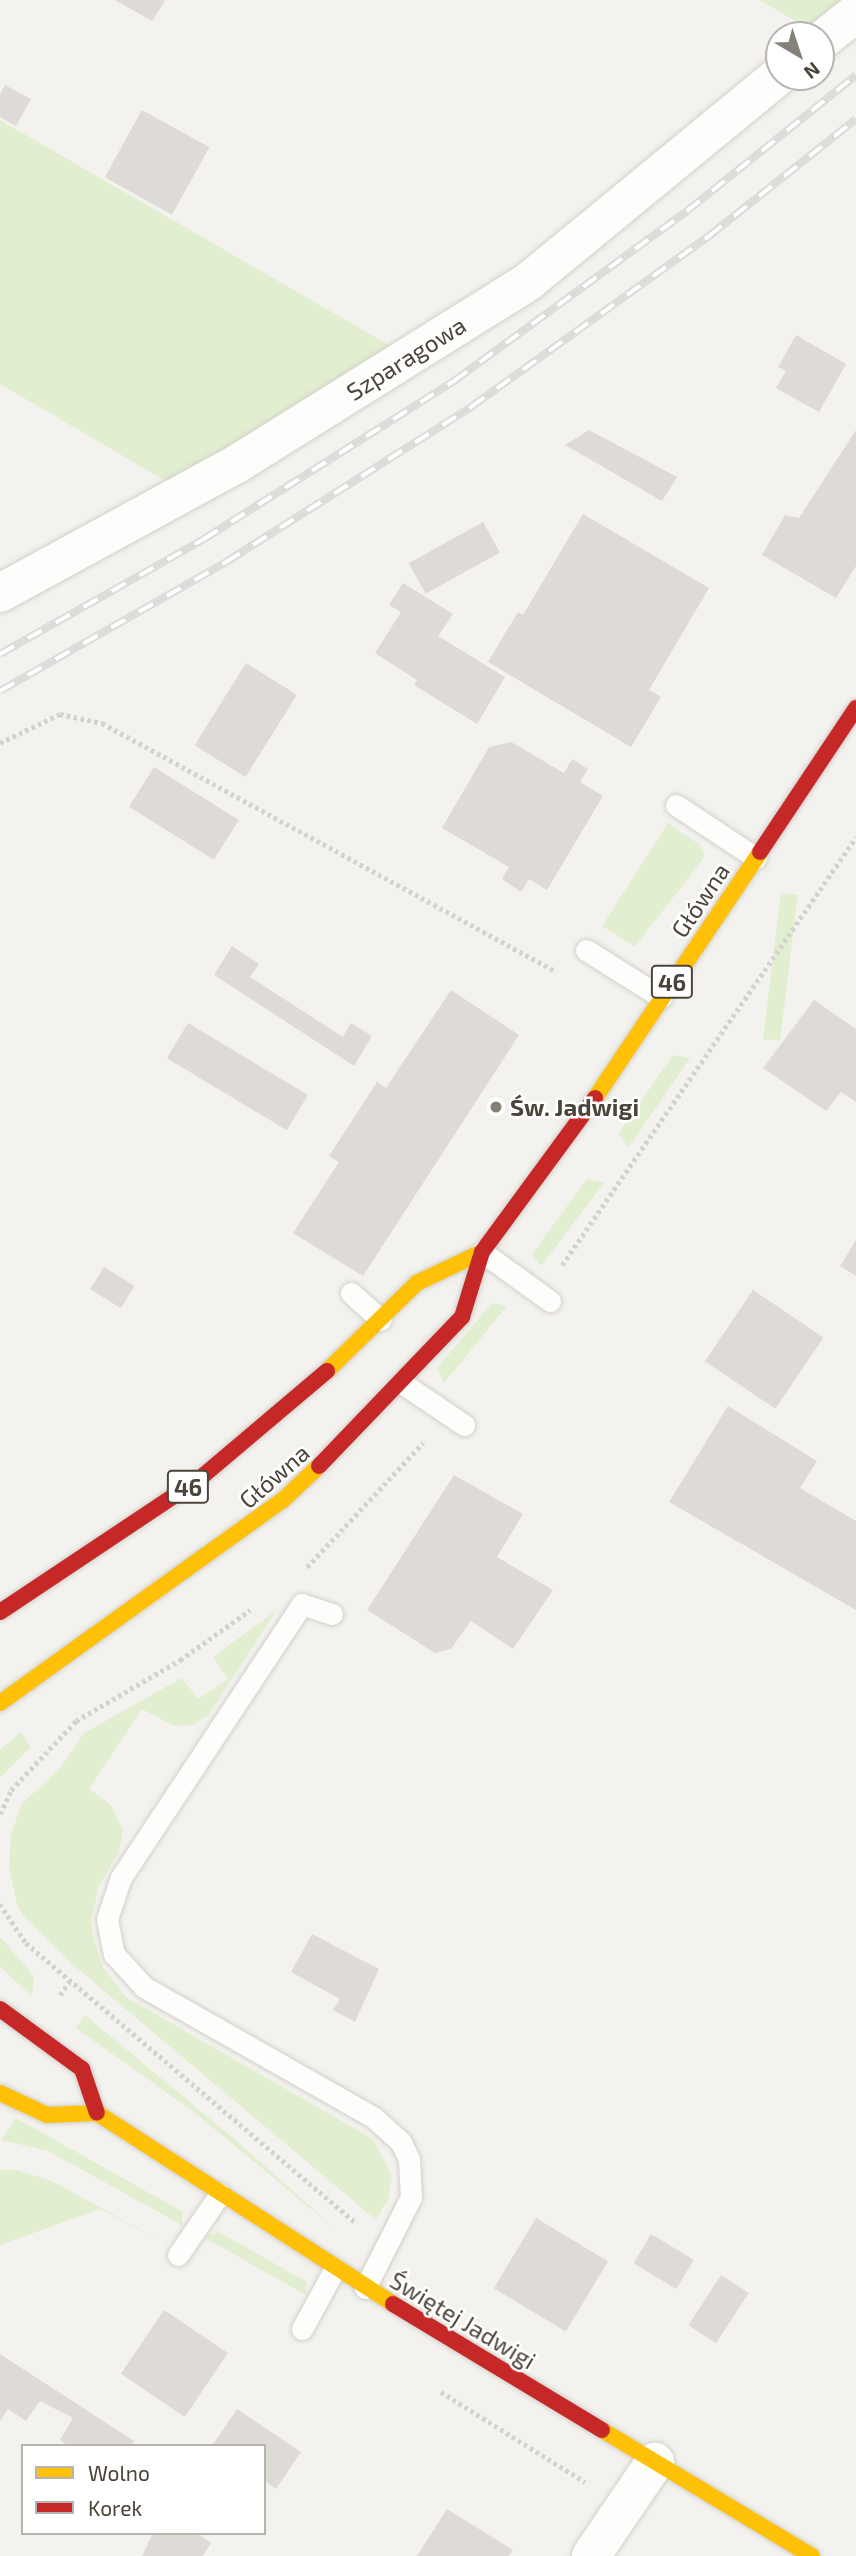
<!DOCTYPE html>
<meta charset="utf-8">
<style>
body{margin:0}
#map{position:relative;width:856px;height:2556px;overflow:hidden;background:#f4f2ee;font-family:"Exo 2",sans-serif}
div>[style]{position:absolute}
.green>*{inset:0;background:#e1eecf;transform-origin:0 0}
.building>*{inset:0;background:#dedbd6;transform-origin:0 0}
.path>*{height:4.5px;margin-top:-2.25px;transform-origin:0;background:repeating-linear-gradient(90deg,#d3d2cc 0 3.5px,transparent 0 7px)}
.roads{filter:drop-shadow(0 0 2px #d2d0cb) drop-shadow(0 0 2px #d2d0cb)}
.lane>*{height:21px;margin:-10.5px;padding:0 10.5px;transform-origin:10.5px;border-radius:10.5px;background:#fdfdfc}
.street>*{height:38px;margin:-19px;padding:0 19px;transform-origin:19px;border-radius:19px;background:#fdfdfc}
.slow>*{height:16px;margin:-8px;padding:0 8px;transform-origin:8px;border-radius:8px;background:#ffc107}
.jam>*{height:16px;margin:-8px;padding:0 8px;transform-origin:8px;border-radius:8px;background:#c62828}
.rail>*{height:8px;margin-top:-4px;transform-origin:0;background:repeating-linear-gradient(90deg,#fff 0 16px,#dbdbda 0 32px);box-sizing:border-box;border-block:2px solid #dbdbda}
.dots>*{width:19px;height:19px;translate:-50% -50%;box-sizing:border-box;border:4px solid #fff;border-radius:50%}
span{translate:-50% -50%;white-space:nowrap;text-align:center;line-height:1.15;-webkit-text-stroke:5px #fff;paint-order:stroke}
.shield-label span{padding:2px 5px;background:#fff;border:2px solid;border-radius:5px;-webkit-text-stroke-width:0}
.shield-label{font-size:23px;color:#4b4439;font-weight:700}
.street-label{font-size:24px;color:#4b4439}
.poi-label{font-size:24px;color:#4b4439;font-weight:700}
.left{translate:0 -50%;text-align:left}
.legend{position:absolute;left:21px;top:2444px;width:245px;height:91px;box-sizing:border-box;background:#fff;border:2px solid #b7b4b0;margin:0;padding:9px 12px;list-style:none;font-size:21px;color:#4b4439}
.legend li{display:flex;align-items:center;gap:14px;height:35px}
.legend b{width:35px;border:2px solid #b7b4b0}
.north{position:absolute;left:765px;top:21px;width:70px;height:70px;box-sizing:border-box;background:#fff;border:2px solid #b7b4b0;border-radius:50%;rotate:141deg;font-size:19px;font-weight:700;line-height:28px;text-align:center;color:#4b4439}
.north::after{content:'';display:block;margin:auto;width:24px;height:32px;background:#868178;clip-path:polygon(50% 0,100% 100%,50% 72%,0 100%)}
</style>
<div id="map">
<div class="green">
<div style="clip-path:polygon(759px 0,853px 0,810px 29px)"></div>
<div style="clip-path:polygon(0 120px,399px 351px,171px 484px,0 384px)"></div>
<div style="clip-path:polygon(668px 823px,699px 844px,705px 856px,635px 947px,602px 926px)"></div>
<div style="left:781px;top:893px;width:17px;height:147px;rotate:7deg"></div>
<div style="clip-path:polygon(673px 1055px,690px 1058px,629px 1147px,618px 1134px)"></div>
<div style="clip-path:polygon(587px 1179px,604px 1183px,541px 1266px,532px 1254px)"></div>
<div style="clip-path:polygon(492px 1303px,507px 1306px,444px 1383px,437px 1368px)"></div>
<div style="clip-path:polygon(277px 1610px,208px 1716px,193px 1725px,174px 1726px,142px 1709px,89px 1789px,110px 1804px,123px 1829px,119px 1852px,99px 1886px,91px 1920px,93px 1936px,102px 1966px,126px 1997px,373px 2139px,392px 2176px,388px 2200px,376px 2220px,72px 1964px,25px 1918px,17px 1905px,9px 1867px,11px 1835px,21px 1805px,60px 1768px,84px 1733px,182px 1678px,198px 1699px,228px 1679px,213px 1657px)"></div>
<div style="clip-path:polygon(21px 1732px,31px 1747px,0 1778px,0 1750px)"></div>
<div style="clip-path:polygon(0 1937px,34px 1976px,32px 1997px,0 1966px)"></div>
<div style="clip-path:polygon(85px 2015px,239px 2143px,340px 2233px,194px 2112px,76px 2028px)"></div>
<div style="clip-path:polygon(16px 2118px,183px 2212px,182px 2225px,48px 2151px,1px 2140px)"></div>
<div style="clip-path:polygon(0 2170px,17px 2170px,52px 2181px,170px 2246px,100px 2209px,0 2245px)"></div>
<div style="clip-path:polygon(219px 2232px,307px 2282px,306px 2295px,203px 2237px)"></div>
</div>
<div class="building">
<div style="clip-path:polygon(115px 0,163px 0,165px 1px,152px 21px)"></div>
<div style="clip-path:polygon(5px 85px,31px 99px,16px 126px,0 117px,0 94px)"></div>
<div style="left:142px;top:110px;width:77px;height:77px;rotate:29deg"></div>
<div style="clip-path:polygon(796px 335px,846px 364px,819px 412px,776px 388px,786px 371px,778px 367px)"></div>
<div style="clip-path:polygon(589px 430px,677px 477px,662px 501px,565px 445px)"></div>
<div style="clip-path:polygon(856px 430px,856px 566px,836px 598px,762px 555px,785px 515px,799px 518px)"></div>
<div style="clip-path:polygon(583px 514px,709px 588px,649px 690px,661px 697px,631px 747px,488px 662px,518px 612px,523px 615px)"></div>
<div style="left:483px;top:522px;width:35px;height:85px;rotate:61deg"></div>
<div style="clip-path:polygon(403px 583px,453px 614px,438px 636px,505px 677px,477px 724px,414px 685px,417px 680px,375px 653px,401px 612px,389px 605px)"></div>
<div style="left:246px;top:663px;width:60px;height:97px;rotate:32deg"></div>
<div style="clip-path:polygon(511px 742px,564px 773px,572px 759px,588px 769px,580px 782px,603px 796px,547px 890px,529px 879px,521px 892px,502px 879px,509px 867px,442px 828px,489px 747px)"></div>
<div style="left:154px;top:767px;width:100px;height:47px;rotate:32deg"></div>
<div style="clip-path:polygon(232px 946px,259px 964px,250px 977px,343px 1037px,351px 1023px,372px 1036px,354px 1066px,214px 975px)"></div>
<div style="clip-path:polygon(451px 990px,519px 1035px,363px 1276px,293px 1233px,339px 1162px,329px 1156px,377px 1082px,386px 1088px)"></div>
<div style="clip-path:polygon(814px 1000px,856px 1029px,856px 1102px,841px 1092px,826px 1111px,763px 1068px)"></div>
<div style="left:188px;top:1023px;width:140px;height:41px;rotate:31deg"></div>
<div style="clip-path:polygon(856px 1240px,856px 1276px,840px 1266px)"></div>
<div style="left:104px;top:1267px;width:36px;height:26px;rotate:32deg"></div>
<div style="left:753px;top:1290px;width:85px;height:86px;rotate:34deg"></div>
<div style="clip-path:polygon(728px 1406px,817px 1461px,800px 1488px,856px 1521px,856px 1610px,669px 1502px)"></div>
<div style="clip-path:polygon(454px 1475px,523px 1514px,497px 1557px,553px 1590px,513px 1649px,471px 1621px,451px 1649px,435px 1653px,367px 1610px)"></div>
<div style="clip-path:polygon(312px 1934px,379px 1969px,355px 2022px,333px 2010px,340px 1999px,291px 1972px)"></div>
<div style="left:536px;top:2218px;width:84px;height:82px;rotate:31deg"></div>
<div style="left:651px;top:2234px;width:50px;height:34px;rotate:31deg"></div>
<div style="left:721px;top:2275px;width:33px;height:60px;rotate:33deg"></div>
<div style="left:164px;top:2310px;width:77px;height:77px;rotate:34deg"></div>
<div style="clip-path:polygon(0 2354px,134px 2441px,131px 2446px,69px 2446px,60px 2440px,73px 2418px,40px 2401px,26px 2421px,8px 2409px,0 2421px)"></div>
<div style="clip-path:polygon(237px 2409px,301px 2452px,276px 2489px,264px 2481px,264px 2446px,212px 2446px)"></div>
<div style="clip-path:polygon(447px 2509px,513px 2550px,509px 2556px,417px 2556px)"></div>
<div style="clip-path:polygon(153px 2533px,197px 2533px,211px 2543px,203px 2556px,142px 2556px)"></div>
</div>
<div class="path">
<div style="left:0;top:743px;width:67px;rotate:-25.8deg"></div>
<div style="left:60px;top:714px;width:43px;rotate:12.1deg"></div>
<div style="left:102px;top:723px;width:516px;rotate:28.7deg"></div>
<div style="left:562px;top:1265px;width:519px;rotate:-55.51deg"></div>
<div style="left:307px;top:1567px;width:170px;rotate:-46.9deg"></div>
<div style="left:0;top:1814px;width:26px;rotate:-65deg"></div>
<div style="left:11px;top:1790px;width:95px;rotate:-46.7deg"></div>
<div style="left:76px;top:1721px;width:121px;rotate:-30.4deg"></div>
<div style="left:180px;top:1660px;width:86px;rotate:-35.5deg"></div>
<div style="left:0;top:1904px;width:47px;rotate:56.3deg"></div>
<div style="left:26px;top:1943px;width:434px;rotate:40.3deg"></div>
<div style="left:60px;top:1995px;width:16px;rotate:-55deg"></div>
<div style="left:441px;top:2392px;width:170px;rotate:32deg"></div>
</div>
<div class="roads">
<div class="lane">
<div style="left:676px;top:805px;width:96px;rotate:33.5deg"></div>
<div style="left:586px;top:950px;width:89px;rotate:32.1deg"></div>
<div style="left:482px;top:1252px;width:84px;rotate:35.8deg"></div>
<div style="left:351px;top:1293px;width:40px;rotate:42deg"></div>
<div style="left:402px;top:1383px;width:75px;rotate:34.1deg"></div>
<div style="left:332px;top:1614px;width:32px;rotate:-162deg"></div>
<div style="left:302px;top:1604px;width:328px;rotate:123.5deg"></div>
<div style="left:121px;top:1877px;width:44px;rotate:108.4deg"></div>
<div style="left:107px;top:1919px;width:36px;rotate:79deg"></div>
<div style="left:114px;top:1954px;width:45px;rotate:47.7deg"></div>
<div style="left:144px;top:1987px;width:263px;rotate:29.6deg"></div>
<div style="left:373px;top:2117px;width:38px;rotate:42deg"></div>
<div style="left:401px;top:2142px;width:19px;rotate:65deg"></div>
<div style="left:409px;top:2159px;width:38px;rotate:87deg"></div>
<div style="left:411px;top:2197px;width:102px;rotate:116.8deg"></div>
<div style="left:178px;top:2255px;width:74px;rotate:-55.5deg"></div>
<div style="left:302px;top:2329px;width:67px;rotate:-61.5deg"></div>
</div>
<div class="street">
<div style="left:821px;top:41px;width:45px;rotate:-38.7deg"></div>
<div style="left:0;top:593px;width:268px;rotate:-28.6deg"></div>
<div style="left:235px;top:465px;width:347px;rotate:-32deg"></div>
<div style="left:529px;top:281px;width:323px;rotate:-39.4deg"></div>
<div style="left:591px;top:2556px;width:114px;rotate:-55.8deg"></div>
</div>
<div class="slow">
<div style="left:595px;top:1098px;width:296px;rotate:-56.1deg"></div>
<div style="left:327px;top:1371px;width:126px;rotate:-44.4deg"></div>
<div style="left:417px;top:1283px;width:72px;rotate:-25.5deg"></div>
<div style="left:0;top:1703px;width:348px;rotate:-35.7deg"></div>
<div style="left:283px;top:1500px;width:50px;rotate:-43.4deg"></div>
<div style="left:0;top:2093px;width:52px;rotate:25.1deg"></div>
<div style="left:47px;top:2115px;width:50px;rotate:-2.3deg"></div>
<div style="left:97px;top:2113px;width:352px;rotate:32.8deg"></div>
<div style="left:602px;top:2430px;width:245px;rotate:31deg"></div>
</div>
<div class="jam">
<div style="left:760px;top:852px;width:173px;rotate:-56.3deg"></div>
<div style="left:319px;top:1466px;width:207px;rotate:-46.2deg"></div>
<div style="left:462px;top:1317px;width:68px;rotate:-72.9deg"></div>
<div style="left:482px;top:1252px;width:191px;rotate:-53.7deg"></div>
<div style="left:0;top:1612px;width:238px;rotate:-33.7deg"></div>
<div style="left:198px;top:1480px;width:169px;rotate:-40.2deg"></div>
<div style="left:0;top:2009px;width:102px;rotate:36.2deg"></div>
<div style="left:82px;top:2069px;width:46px;rotate:71.2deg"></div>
<div style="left:393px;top:2304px;width:244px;rotate:31.1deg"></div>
</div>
</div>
<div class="rail">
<div style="left:0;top:654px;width:234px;rotate:-29.4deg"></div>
<div style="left:204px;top:539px;width:296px;rotate:-32.3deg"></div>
<div style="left:454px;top:381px;width:288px;rotate:-36.1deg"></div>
<div style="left:687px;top:211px;width:217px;rotate:-38.8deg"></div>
<div style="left:0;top:691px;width:260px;rotate:-29.7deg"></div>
<div style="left:226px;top:562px;width:290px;rotate:-32.3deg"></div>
<div style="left:471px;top:407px;width:293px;rotate:-35.7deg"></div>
<div style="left:709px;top:236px;width:188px;rotate:-38.5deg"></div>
</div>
<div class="dots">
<div style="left:496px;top:1107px;background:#868178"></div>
</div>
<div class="shield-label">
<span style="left:672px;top:982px">46</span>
<span style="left:188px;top:1487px">46</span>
</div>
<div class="street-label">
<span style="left:406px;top:358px;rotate:-32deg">Szparagowa</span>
<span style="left:700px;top:900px;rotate:-56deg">Główna</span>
<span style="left:274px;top:1476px;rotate:-41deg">Główna</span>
<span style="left:463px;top:2320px;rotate:31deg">Świętej Jadwigi</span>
</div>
<div class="poi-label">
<span class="left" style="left:510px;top:1107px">Św. Jadwigi</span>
</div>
<ul class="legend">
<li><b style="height:9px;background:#ffc107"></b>Wolno</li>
<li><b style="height:9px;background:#c62828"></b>Korek</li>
</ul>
<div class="north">N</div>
</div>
